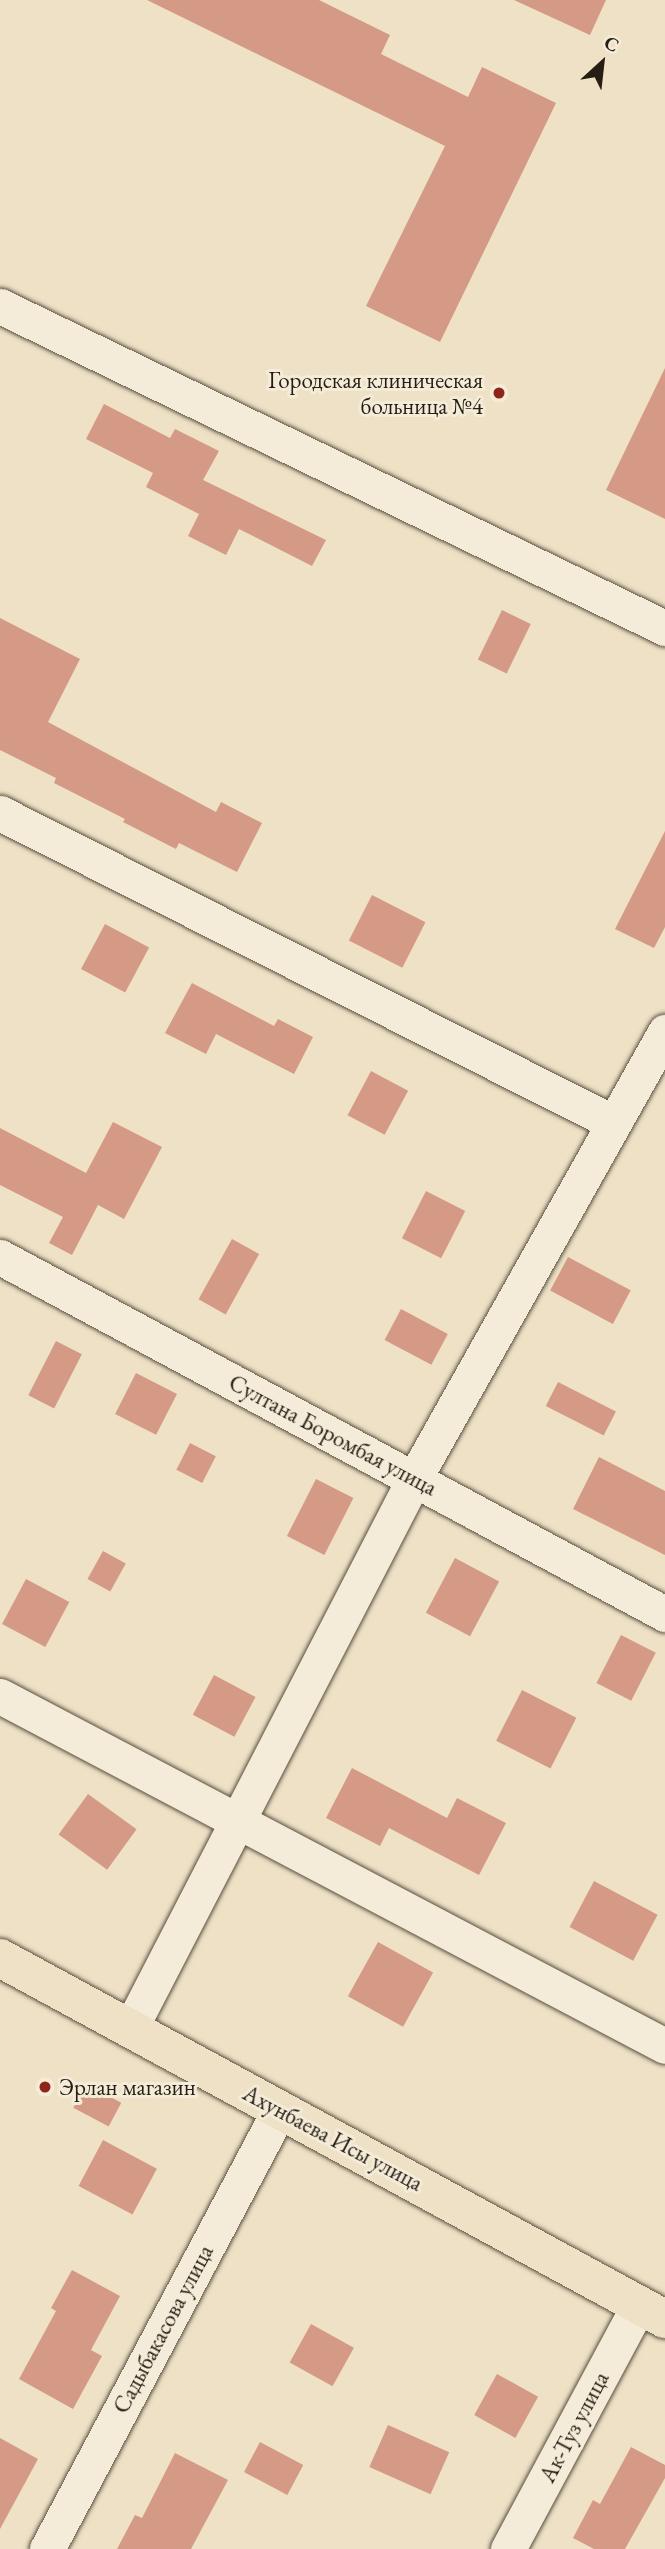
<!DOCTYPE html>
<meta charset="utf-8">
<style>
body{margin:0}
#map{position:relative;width:665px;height:2549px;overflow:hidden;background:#eee1c5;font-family:"EB Garamond",serif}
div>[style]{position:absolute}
.building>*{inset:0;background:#d49a85;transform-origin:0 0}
.roads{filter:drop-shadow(0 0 2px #584f40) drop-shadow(0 0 2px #584f40)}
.street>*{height:35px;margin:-17.5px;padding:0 17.5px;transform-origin:17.5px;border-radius:17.5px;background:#f4ecd9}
.primary>*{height:38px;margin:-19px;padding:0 19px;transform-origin:19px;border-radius:19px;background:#eee1c5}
.dots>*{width:19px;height:19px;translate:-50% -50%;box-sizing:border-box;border:4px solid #f4ecd9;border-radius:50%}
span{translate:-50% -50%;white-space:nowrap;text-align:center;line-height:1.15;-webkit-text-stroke:6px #f4ecd9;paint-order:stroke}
.poi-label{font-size:23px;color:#261e13}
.right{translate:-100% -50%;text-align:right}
.left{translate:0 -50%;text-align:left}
.street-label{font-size:23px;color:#261e13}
.north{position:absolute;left:567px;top:28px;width:70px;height:70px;-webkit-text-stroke:5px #f4ecd9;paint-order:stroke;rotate:27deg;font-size:19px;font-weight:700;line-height:28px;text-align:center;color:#261e13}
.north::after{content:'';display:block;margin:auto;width:24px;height:32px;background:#261e13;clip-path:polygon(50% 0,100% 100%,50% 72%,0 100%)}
</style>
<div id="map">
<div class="building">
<div style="clip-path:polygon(147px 0,319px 0,390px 35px,381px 54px,468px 97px,482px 67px,556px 103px,440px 342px,366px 306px,445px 146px)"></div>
<div style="clip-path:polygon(514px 0,606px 0,590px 35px)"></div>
<div style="clip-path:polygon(665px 368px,665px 519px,606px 490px)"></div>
<div style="clip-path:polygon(104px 404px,170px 438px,175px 429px,219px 451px,203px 480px,326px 540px,312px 566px,239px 529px,226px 555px,188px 536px,199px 514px,146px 487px,153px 473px,86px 439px)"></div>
<div style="left:502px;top:610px;width:32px;height:55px;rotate:26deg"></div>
<div style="clip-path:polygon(0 618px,80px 659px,48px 722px,216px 812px,221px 802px,262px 823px,237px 872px,179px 843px,176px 849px,123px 822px,125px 819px,54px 783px,56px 778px,0 750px)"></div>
<div style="clip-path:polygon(665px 831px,665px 927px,654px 948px,615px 929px)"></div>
<div style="left:372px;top:895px;width:60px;height:51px;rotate:27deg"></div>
<div style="left:105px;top:924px;width:50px;height:51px;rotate:28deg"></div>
<div style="clip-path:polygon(192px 983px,274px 1026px,278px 1019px,313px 1037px,294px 1074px,216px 1034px,206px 1054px,165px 1033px)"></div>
<div style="left:371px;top:1071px;width:42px;height:50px;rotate:28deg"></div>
<div style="clip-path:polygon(113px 1122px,162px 1147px,124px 1219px,98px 1205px,72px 1255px,49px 1243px,63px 1217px,0 1185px,0 1128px,86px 1173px)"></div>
<div style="left:426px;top:1191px;width:44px;height:53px;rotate:27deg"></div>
<div style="left:232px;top:1239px;width:31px;height:69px;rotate:29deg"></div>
<div style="left:568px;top:1257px;width:71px;height:38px;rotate:28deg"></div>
<div style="left:401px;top:1309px;width:53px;height:35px;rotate:28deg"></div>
<div style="left:56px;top:1341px;width:29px;height:61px;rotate:27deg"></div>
<div style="left:136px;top:1373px;width:46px;height:46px;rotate:27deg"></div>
<div style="left:558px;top:1382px;width:65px;height:27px;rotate:27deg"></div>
<div style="left:190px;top:1443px;width:29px;height:30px;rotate:27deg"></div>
<div style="clip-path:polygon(599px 1457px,665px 1491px,665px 1555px,573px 1509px)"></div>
<div style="left:316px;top:1479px;width:42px;height:64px;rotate:27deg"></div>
<div style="left:103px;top:1551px;width:26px;height:32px;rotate:29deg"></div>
<div style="left:455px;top:1558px;width:50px;height:62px;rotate:28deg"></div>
<div style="left:26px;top:1579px;width:49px;height:51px;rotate:28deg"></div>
<div style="left:621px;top:1635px;width:39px;height:54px;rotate:27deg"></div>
<div style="left:214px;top:1675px;width:47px;height:45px;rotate:28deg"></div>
<div style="left:522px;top:1690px;width:61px;height:57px;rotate:27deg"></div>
<div style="clip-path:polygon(352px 1768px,447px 1818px,457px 1798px,506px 1823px,479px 1875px,389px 1828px,380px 1846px,326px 1818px)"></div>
<div style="left:88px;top:1794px;width:60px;height:50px;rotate:36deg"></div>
<div style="left:594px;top:1881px;width:72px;height:52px;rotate:28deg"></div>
<div style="left:378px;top:1942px;width:63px;height:62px;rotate:29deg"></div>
<div style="left:86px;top:2084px;width:40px;height:27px;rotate:28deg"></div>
<div style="left:103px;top:2140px;width:61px;height:52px;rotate:28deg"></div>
<div style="clip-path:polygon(72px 2270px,120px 2296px,91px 2350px,102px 2356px,73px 2409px,19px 2379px,56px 2311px,51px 2308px)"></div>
<div style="left:311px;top:2324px;width:49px;height:44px;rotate:29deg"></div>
<div style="left:497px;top:2374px;width:47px;height:47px;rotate:29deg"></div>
<div style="left:388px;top:2425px;width:67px;height:46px;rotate:24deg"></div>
<div style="clip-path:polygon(0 2438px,38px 2459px,0 2529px)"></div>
<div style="left:260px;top:2442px;width:49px;height:34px;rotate:28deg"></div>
<div style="clip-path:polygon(631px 2447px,665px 2465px,665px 2478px,625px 2549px,594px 2549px,573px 2538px,593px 2500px,600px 2504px)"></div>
<div style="clip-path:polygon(175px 2453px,228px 2480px,191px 2549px,117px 2549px,135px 2515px,142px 2518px)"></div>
</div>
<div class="roads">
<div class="street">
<div style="left:0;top:306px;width:739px;rotate:25.84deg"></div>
<div style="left:0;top:813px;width:686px;rotate:26.79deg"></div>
<div style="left:0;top:1257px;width:755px;rotate:28.23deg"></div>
<div style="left:0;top:1696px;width:751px;rotate:27.76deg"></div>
<div style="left:130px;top:2029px;width:619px;rotate:-62.69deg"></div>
<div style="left:414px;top:1479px;width:513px;rotate:-60.68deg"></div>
<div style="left:47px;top:2549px;width:498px;rotate:-62.1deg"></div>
<div style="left:508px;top:2549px;width:277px;rotate:-61.8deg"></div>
</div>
<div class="primary">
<div style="left:0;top:1958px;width:757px;rotate:28.5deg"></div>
</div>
</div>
<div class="dots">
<div style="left:499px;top:393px;background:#8f2418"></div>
<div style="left:45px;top:2087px;background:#8f2418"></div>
</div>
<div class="poi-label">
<span class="right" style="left:483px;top:393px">Городская клиническая<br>больница №4</span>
<span class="left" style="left:59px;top:2087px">Эрлан магазин</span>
</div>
<div class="street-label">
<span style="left:333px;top:1435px;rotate:28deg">Султана Боромбая улица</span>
<span style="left:333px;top:2138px;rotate:28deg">Ахунбаева Исы улица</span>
<span style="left:163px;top:2329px;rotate:-62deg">Садыбакасова улица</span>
<span style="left:574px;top:2427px;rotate:-62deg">Ак-Туз улица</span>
</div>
<div class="north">С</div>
</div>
